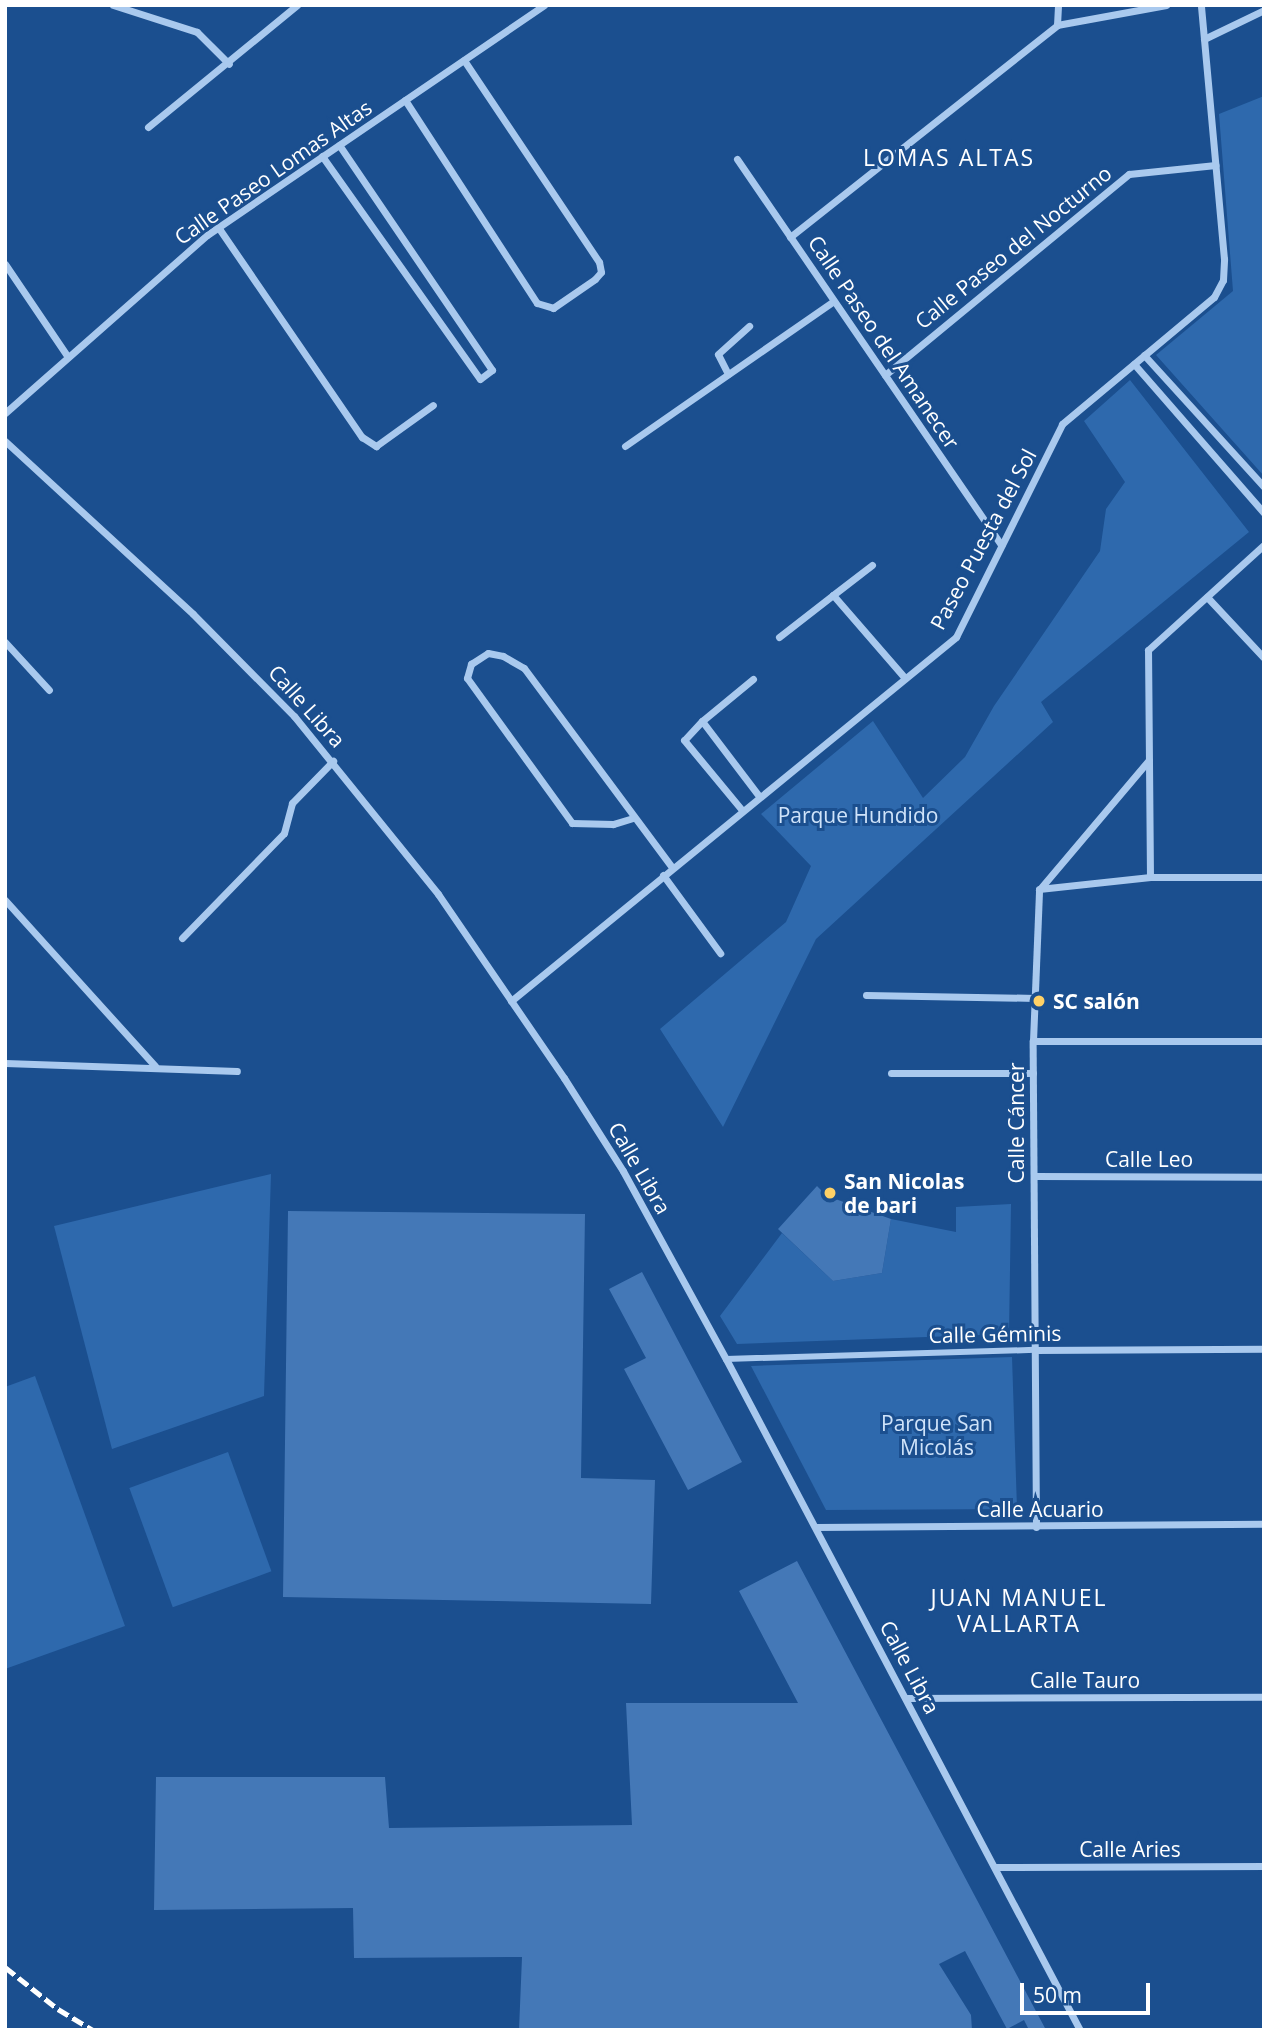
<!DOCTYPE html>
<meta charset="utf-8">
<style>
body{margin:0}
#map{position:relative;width:1269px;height:2035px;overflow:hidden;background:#1b4f8f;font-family:"Open Sans",sans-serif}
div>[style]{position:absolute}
.green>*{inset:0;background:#2e69ad;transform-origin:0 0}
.building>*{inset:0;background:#4478b7}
.pedestrian>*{height:6px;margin:-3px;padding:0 3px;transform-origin:3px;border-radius:3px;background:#a9c9ee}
.minor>*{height:7px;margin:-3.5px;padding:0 3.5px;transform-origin:3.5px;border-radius:3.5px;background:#a9c9ee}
.rail>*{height:5px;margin-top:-2.5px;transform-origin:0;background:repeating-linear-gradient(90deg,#fff 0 12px,transparent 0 17px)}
.dots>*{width:19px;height:19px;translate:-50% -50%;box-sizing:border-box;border:4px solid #1b4f8f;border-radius:50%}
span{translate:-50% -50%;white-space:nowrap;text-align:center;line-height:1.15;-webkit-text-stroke:6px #1b4f8f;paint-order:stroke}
.street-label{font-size:21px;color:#fff}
.park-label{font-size:21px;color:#cfe3fa}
.poi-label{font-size:21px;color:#fff;font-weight:700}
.left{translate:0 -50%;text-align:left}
.neighbourhood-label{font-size:23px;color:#fff;letter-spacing:2px}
.frame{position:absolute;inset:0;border:7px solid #fff;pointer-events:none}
.scale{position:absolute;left:1020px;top:1983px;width:130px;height:32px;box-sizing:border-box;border:4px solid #fff;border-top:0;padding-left:9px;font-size:21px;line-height:24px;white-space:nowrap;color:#fff;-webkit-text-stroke:5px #1b4f8f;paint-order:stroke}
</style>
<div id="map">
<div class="green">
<div style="clip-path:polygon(1264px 96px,1264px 476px,1156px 355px,1233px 291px,1219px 114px)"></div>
<div style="clip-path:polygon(1130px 380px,1249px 532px,1041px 702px,1053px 722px,816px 939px,723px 1127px,660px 1029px,786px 922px,811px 866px,761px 814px,873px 721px,923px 798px,965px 757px,994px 706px,1100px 551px,1106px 509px,1125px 482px,1084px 421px)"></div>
<div style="clip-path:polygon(271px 1174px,264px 1396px,112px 1449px,54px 1226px)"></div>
<div style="clip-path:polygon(1011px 1204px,1009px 1334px,737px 1344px,720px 1316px,782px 1233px,833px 1281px,882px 1273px,891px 1219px,956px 1232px,956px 1207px)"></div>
<div style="clip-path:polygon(1012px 1357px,1017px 1509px,826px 1510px,751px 1366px)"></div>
<div style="clip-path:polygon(35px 1376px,125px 1626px,5px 1669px,5px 1387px)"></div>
<div style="left:228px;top:1452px;width:127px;height:105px;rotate:70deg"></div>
</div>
<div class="building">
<div style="clip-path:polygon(817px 1186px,827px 1196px,891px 1219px,882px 1273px,833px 1281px,778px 1229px)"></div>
<div style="clip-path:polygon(288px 1211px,585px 1214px,581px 1478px,655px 1480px,651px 1604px,283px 1597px)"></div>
<div style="clip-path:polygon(642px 1272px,742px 1462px,688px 1490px,624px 1369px,646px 1358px,609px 1289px)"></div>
<div style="clip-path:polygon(797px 1561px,1046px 2030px,1029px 2030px,1024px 2020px,1007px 2029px,965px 1951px,939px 1964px,971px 2015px,972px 2030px,519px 2030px,522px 1957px,354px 1958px,353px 1908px,154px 1910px,156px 1777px,385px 1777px,389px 1828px,632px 1825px,626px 1703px,798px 1703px,739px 1591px)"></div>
</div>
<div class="pedestrian">
<div style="left:726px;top:1359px;width:309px;rotate:-1.7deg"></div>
</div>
<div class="minor">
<div style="left:113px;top:5px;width:88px;rotate:17.8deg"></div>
<div style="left:197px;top:32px;width:45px;rotate:45deg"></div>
<div style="left:1057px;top:25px;width:20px;rotate:-87deg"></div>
<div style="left:1204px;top:39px;width:67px;rotate:-25.8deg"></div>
<div style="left:405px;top:100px;width:242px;rotate:57deg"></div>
<div style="left:537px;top:303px;width:17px;rotate:17deg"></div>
<div style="left:553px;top:308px;width:51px;rotate:-34.6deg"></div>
<div style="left:595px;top:279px;width:9px;rotate:-49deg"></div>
<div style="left:601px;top:272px;width:10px;rotate:-101deg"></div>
<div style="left:599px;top:262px;width:243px;rotate:-123.8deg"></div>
<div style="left:148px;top:127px;width:193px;rotate:-39.3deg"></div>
<div style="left:322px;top:156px;width:273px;rotate:54.7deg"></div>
<div style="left:480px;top:379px;width:15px;rotate:-37deg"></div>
<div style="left:492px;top:370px;width:272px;rotate:-124.2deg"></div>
<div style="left:737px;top:159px;width:468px;rotate:55.6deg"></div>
<div style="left:218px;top:227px;width:255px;rotate:55.6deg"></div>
<div style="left:362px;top:437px;width:17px;rotate:33deg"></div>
<div style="left:376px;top:446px;width:70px;rotate:-35.7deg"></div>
<div style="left:790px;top:237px;width:341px;rotate:-38.4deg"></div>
<div style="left:1057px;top:25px;width:111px;rotate:-10.4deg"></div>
<div style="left:5px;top:264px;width:112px;rotate:55.9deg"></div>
<div style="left:1144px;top:355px;width:178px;rotate:47.7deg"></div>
<div style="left:1134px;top:364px;width:198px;rotate:48.9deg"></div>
<div style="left:728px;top:374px;width:22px;rotate:-117deg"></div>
<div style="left:718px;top:354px;width:42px;rotate:-42.1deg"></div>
<div style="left:885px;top:375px;width:316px;rotate:-39.5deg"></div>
<div style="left:1129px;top:174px;width:87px;rotate:-5.9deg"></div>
<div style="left:5px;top:413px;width:269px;rotate:-41.4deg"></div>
<div style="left:207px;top:235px;width:408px;rotate:-34.3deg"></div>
<div style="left:5px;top:441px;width:255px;rotate:42.6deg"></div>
<div style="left:193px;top:614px;width:144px;rotate:45.3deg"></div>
<div style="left:294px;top:716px;width:229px;rotate:51deg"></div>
<div style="left:438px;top:894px;width:223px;rotate:55.6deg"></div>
<div style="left:564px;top:1078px;width:110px;rotate:57.6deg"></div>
<div style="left:623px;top:1171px;width:214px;rotate:61.3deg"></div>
<div style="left:726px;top:1359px;width:759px;rotate:62.19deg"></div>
<div style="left:625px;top:446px;width:254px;rotate:-34.8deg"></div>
<div style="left:872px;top:565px;width:49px;rotate:142.4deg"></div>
<div style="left:833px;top:595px;width:110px;rotate:49.1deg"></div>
<div style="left:1207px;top:597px;width:83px;rotate:46.9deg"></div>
<div style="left:779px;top:637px;width:68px;rotate:-37.9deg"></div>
<div style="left:5px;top:642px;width:65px;rotate:47.5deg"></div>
<div style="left:753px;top:679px;width:66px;rotate:140.5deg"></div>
<div style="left:702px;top:721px;width:94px;rotate:52.8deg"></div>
<div style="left:702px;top:721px;width:26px;rotate:133deg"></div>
<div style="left:684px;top:740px;width:91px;rotate:50.4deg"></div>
<div style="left:633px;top:818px;width:21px;rotate:163deg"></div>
<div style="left:613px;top:824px;width:41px;rotate:-178.6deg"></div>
<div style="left:572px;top:823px;width:179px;rotate:-125.9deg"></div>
<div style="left:467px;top:678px;width:15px;rotate:-74deg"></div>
<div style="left:471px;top:664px;width:20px;rotate:-33deg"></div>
<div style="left:488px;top:653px;width:15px;rotate:11deg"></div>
<div style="left:503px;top:656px;width:24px;rotate:30deg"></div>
<div style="left:524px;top:668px;width:248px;rotate:53.4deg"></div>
<div style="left:663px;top:875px;width:97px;rotate:53.8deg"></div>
<div style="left:1150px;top:877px;width:227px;rotate:-90.5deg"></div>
<div style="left:1148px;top:650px;width:156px;rotate:-42.2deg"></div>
<div style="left:1039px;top:889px;width:112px;rotate:-6.2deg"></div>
<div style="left:1150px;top:877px;width:114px"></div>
<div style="left:5px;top:900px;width:224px;rotate:47.9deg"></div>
<div style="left:182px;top:938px;width:146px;rotate:-45.8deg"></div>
<div style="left:284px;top:833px;width:31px;rotate:-75deg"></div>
<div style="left:292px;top:803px;width:59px;rotate:-45.7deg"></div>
<div style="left:866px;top:995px;width:169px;rotate:1deg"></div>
<div style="left:511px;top:1001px;width:575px;rotate:-39.28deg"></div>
<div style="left:956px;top:637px;width:238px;rotate:-63.5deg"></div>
<div style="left:1062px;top:424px;width:198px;rotate:-39.9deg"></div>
<div style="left:1214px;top:297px;width:19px;rotate:-62deg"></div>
<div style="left:1223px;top:280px;width:21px;rotate:-87deg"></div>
<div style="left:1224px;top:259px;width:255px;rotate:-95.2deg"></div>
<div style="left:1033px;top:1041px;width:231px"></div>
<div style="left:5px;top:1063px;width:232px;rotate:2deg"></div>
<div style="left:891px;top:1073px;width:142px"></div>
<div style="left:1034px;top:1176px;width:230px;rotate:0.2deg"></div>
<div style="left:1035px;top:1350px;width:229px;rotate:-0.3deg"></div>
<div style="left:816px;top:1527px;width:448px;rotate:-0.4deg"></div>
<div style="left:1036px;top:1527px;width:486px;rotate:-90.4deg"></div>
<div style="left:1033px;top:1041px;width:151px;rotate:-87.7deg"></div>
<div style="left:1039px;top:890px;width:170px;rotate:-49.8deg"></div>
<div style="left:907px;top:1698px;width:357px;rotate:-0.2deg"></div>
<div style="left:996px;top:1867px;width:268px;rotate:-0.2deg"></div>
</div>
<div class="rail">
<div style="left:5px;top:1967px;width:68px;rotate:38.4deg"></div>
<div style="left:58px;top:2009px;width:41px;rotate:31deg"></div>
</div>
<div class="dots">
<div style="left:1039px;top:1001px;background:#ffd166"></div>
<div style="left:830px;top:1193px;background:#ffd166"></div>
</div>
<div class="street-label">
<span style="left:273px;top:172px;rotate:-35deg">Calle Paseo Lomas Altas</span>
<span style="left:1013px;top:247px;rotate:-39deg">Calle Paseo del Nocturno</span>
<span style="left:884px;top:342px;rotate:56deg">Calle Paseo del Amanecer</span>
<span style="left:983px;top:539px;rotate:-62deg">Paseo Puesta del Sol</span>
<span style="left:307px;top:706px;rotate:48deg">Calle Libra</span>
<span style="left:1016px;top:1123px;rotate:-90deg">Calle Cáncer</span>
<span style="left:1149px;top:1159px">Calle Leo</span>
<span style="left:640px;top:1168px;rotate:60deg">Calle Libra</span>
<span style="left:995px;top:1334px;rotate:-1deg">Calle Géminis</span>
<span style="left:1040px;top:1509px">Calle Acuario</span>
<span style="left:910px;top:1667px;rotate:62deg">Calle Libra</span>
<span style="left:1085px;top:1680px">Calle Tauro</span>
<span style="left:1130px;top:1849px">Calle Aries</span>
</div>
<div class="park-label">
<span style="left:858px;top:815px">Parque Hundido</span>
<span style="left:937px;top:1435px">Parque San<br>Micolás</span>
</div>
<div class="poi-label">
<span class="left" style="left:1053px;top:1001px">SC salón</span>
<span class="left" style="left:844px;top:1193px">San Nicolas<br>de bari</span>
</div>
<div class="neighbourhood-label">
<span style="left:949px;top:157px">LOMAS ALTAS</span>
<span style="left:1019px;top:1610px">JUAN MANUEL<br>VALLARTA</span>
</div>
<div class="frame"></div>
<div class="scale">50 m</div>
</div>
